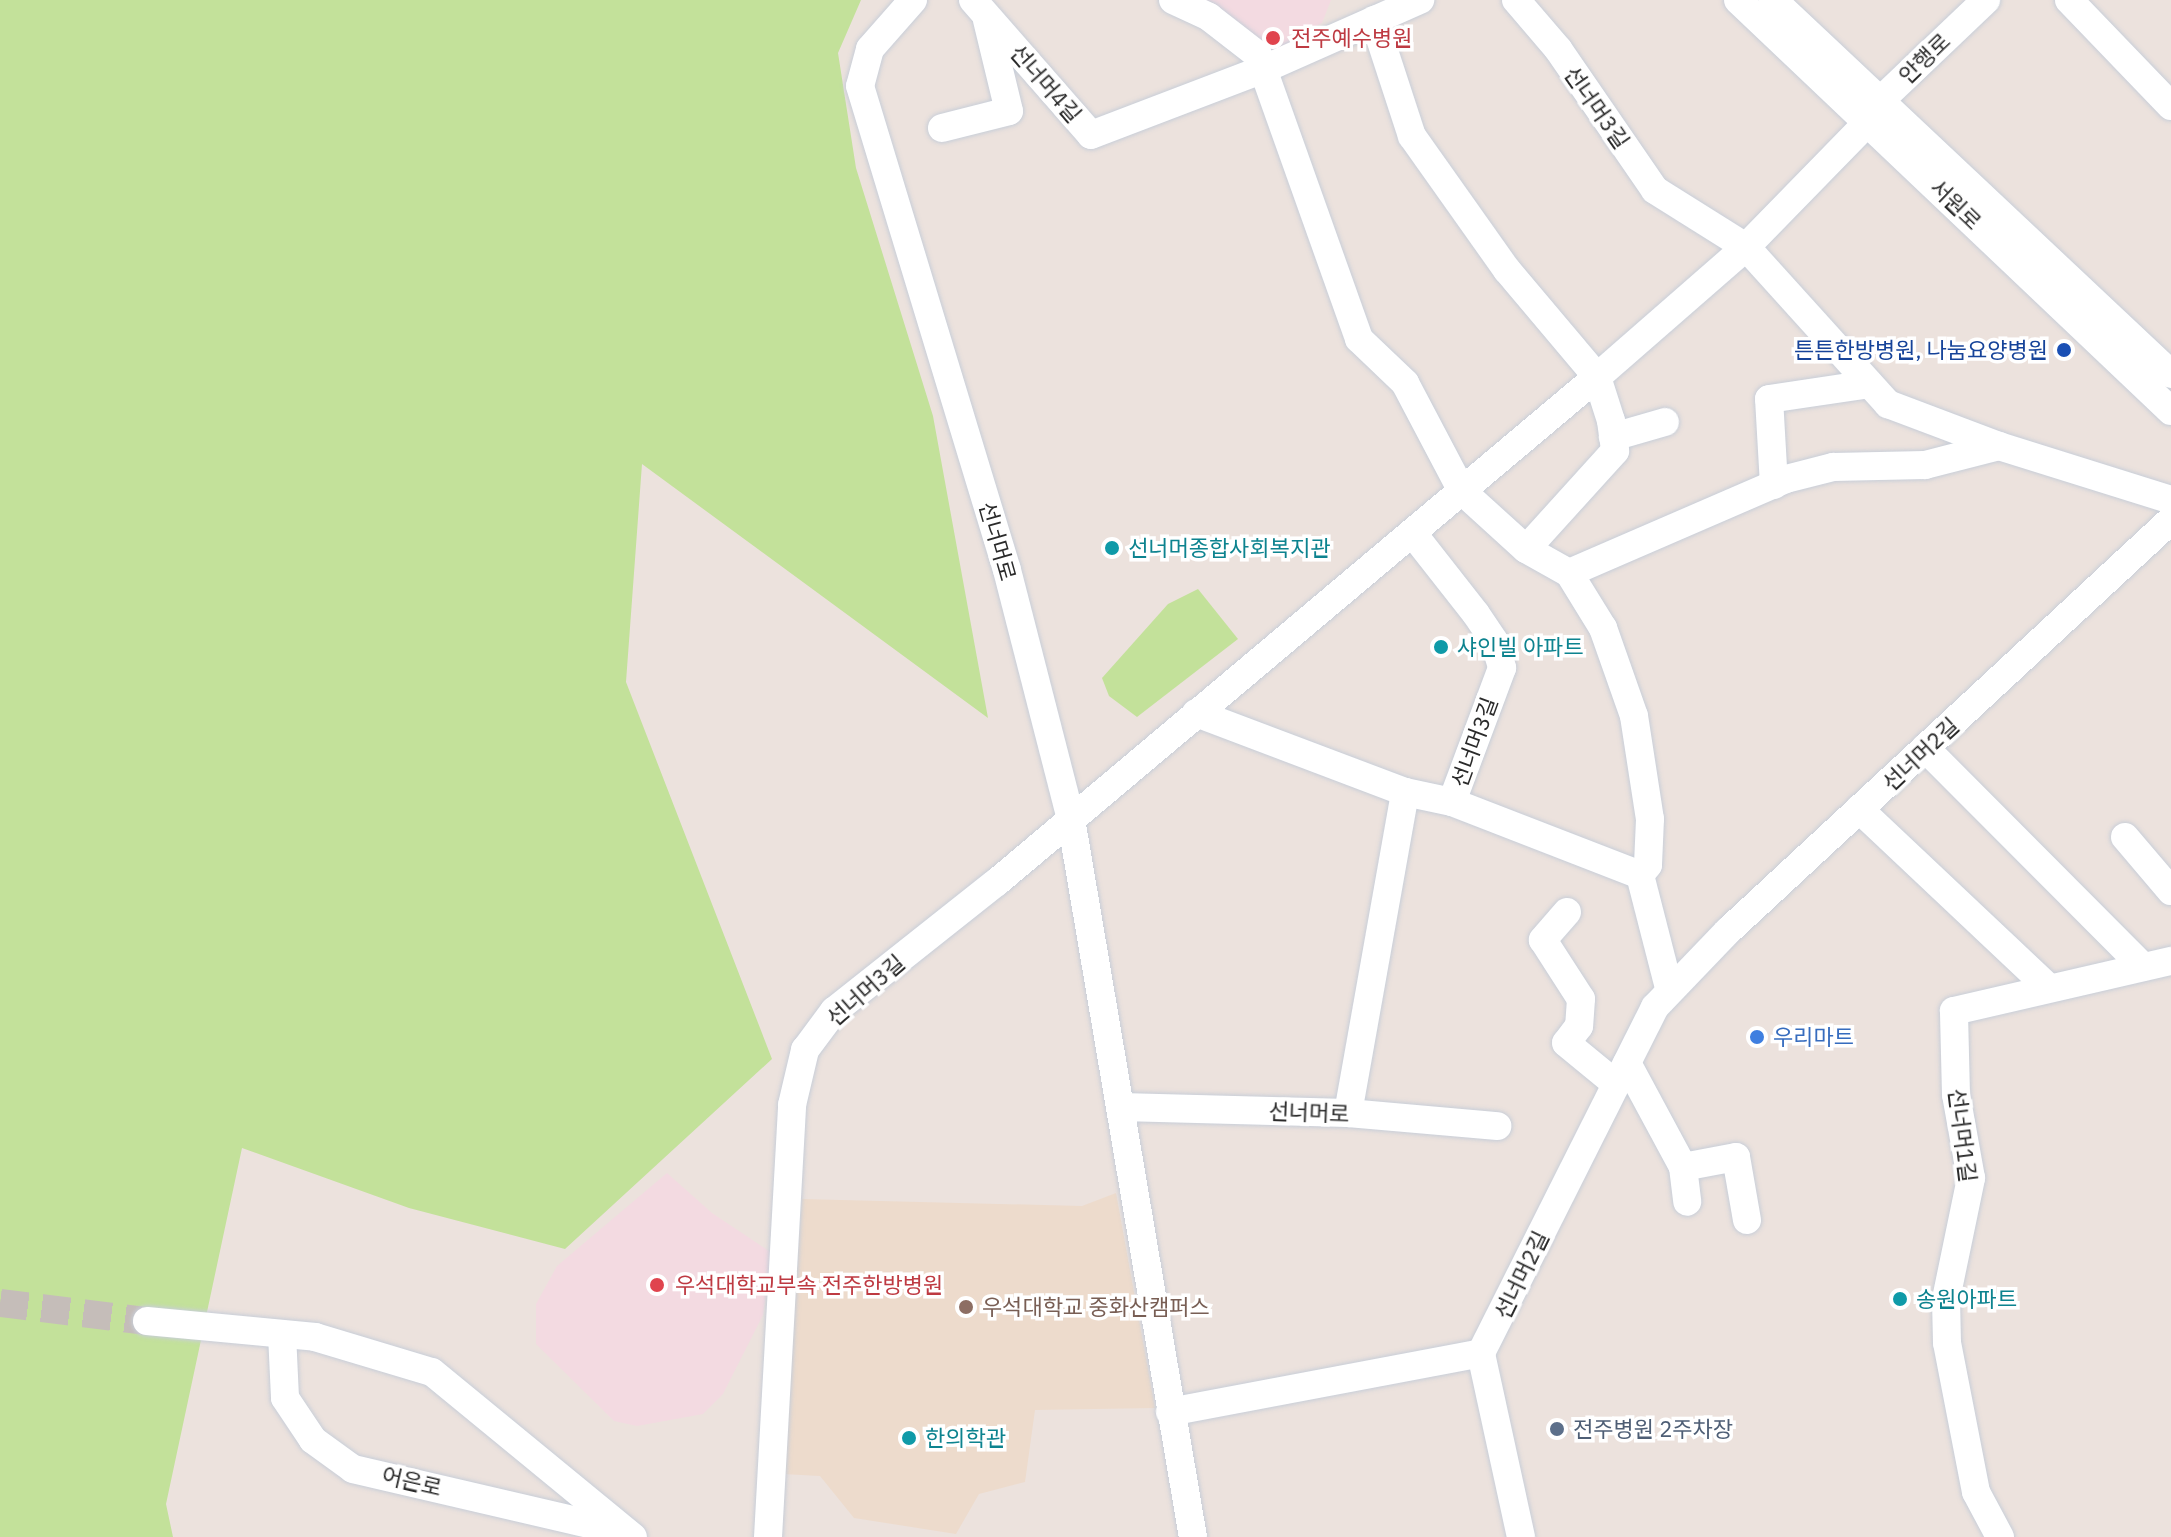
<!DOCTYPE html>
<meta charset="utf-8">
<style>
body{margin:0}
#map{position:relative;width:2171px;height:1537px;overflow:hidden;background:#ece2dd;font-family:"IBM Plex Sans","Noto Sans KR",sans-serif}
div>[style]{position:absolute}
.education>*{inset:0;background:#eddbcc}
.medical>*{inset:0;background:#f3dae1}
.green>*{inset:0;background:#c3e19a}
.minor-tunnel>*{height:28px;margin-top:-14px;transform-origin:0;background:repeating-linear-gradient(90deg,#c5bdb9 0 28px,transparent 0 42px)}
.roads{filter:drop-shadow(0 0 2px #c8ced8) drop-shadow(0 0 2px #c8ced8)}
.minor>*{height:28px;margin:-14px;padding:0 14px;transform-origin:14px;border-radius:14px;background:#fff}
.dots>*{width:22px;height:22px;translate:-50% -50%;box-sizing:border-box;border:4px solid #fff;border-radius:50%}
span{translate:-50% -50%;white-space:nowrap;text-align:center;line-height:1.15;-webkit-text-stroke:7px #fff;paint-order:stroke}
.health-label{font-size:22px;color:#be3a42}
.left{translate:0 -50%;text-align:left}
.street-label{font-size:22px;color:#2a2a2a}
.transit-label{font-size:22px;color:#164399}
.right{translate:-100% -50%;text-align:right}
.culture-label{font-size:22px;color:#0d838f}
.shop-label{font-size:22px;color:#366cbe}
.education-label{font-size:22px;color:#785e54}
.service-label{font-size:22px;color:#4e5e75}
</style>
<div id="map">
<div class="education">
<div style="clip-path:polygon(1116px 1193px,1155px 1408px,1035px 1410px,1025px 1482px,979px 1494px,956px 1534px,854px 1518px,820px 1476px,783px 1474px,802px 1199px,1082px 1206px)"></div>
</div>
<div class="medical">
<div style="clip-path:polygon(1185px 0,1331px 0,1322px 23px,1271px 54px)"></div>
<div style="clip-path:polygon(667px 1173px,712px 1213px,772px 1253px,763px 1315px,723px 1394px,703px 1414px,637px 1426px,614px 1421px,536px 1344px,536px 1304px,557px 1266px)"></div>
</div>
<div class="green">
<div style="clip-path:polygon(0 0,861px 0,838px 53px,856px 168px,933px 416px,988px 718px,642px 464px,626px 682px,772px 1059px,565px 1249px,409px 1208px,242px 1148px,166px 1504px,173px 1537px,0 1537px)"></div>
<div style="clip-path:polygon(1198px 589px,1238px 639px,1137px 717px,1109px 696px,1102px 678px,1168px 604px)"></div>
</div>
<div class="minor-tunnel">
<div style="left:0;top:1303px;width:148px;rotate:7deg"></div>
</div>
<div class="roads">
<div class="minor">
<div style="left:913px;top:0;width:65px;rotate:131.3deg"></div>
<div style="left:870px;top:49px;width:38px;rotate:105deg"></div>
<div style="left:860px;top:86px;width:506px;rotate:73.11deg"></div>
<div style="left:1007px;top:570px;width:257px;rotate:75.6deg"></div>
<div style="left:1071px;top:819px;width:728px;rotate:80.36deg"></div>
<div style="left:973px;top:0;width:179px;rotate:48.8deg"></div>
<div style="left:1091px;top:135px;width:185px;rotate:-20.9deg"></div>
<div style="left:1264px;top:69px;width:171px;rotate:-23.9deg"></div>
<div style="left:1173px;top:0;width:40px;rotate:25deg"></div>
<div style="left:1209px;top:17px;width:62px;rotate:37.8deg"></div>
<div style="left:1258px;top:55px;width:301px;rotate:70.4deg"></div>
<div style="left:1359px;top:339px;width:64px;rotate:43.7deg"></div>
<div style="left:1405px;top:383px;width:122px;rotate:62.2deg"></div>
<div style="left:1462px;top:491px;width:86px;rotate:42.2deg"></div>
<div style="left:1526px;top:549px;width:49px;rotate:29.2deg"></div>
<div style="left:1569px;top:573px;width:65px;rotate:58.3deg"></div>
<div style="left:1603px;top:628px;width:93px;rotate:70.6deg"></div>
<div style="left:1634px;top:716px;width:104px;rotate:81.2deg"></div>
<div style="left:1650px;top:819px;width:46px;rotate:92.5deg"></div>
<div style="left:1648px;top:865px;width:13px;rotate:129deg"></div>
<div style="left:1516px;top:0;width:65px;rotate:49.4deg"></div>
<div style="left:1558px;top:49px;width:171px;rotate:55.5deg"></div>
<div style="left:1655px;top:190px;width:107px;rotate:32.1deg"></div>
<div style="left:1746px;top:247px;width:212px;rotate:47.9deg"></div>
<div style="left:1888px;top:404px;width:119px;rotate:20.7deg"></div>
<div style="left:1999px;top:446px;width:180px;rotate:17.4deg"></div>
<div style="left:1738px;top:0;width:597px;rotate:43.51deg"></div>
<div style="left:1773px;top:0;width:546px;rotate:43.22deg"></div>
<div style="left:2069px;top:0;width:147px;rotate:46.1deg"></div>
<div style="left:1374px;top:20px;width:122px;rotate:71.9deg"></div>
<div style="left:1412px;top:136px;width:164px;rotate:54.7deg"></div>
<div style="left:1507px;top:270px;width:140px;rotate:49.9deg"></div>
<div style="left:1597px;top:377px;width:46px;rotate:72.3deg"></div>
<div style="left:1611px;top:421px;width:30px;rotate:82deg"></div>
<div style="left:1615px;top:451px;width:132px;rotate:132.2deg"></div>
<div style="left:942px;top:128px;width:69px;rotate:-14.2deg"></div>
<div style="left:1009px;top:111px;width:94px;rotate:-103.6deg"></div>
<div style="left:1613px;top:437px;width:54px;rotate:-16.1deg"></div>
<div style="left:1774px;top:485px;width:86px;rotate:-93.3deg"></div>
<div style="left:1769px;top:399px;width:101px;rotate:-8.5deg"></div>
<div style="left:1414px;top:535px;width:100px;rotate:51.9deg"></div>
<div style="left:1476px;top:614px;width:32px;rotate:56deg"></div>
<div style="left:1494px;top:641px;width:28px;rotate:73deg"></div>
<div style="left:1502px;top:668px;width:143px;rotate:110.5deg"></div>
<div style="left:1569px;top:573px;width:236px;rotate:-23.4deg"></div>
<div style="left:1786px;top:479px;width:49px;rotate:-14.3deg"></div>
<div style="left:1833px;top:467px;width:92px;rotate:-1.2deg"></div>
<div style="left:1925px;top:465px;width:76px;rotate:-14.4deg"></div>
<div style="left:1196px;top:713px;width:223px;rotate:20.7deg"></div>
<div style="left:1405px;top:792px;width:48px;rotate:12deg"></div>
<div style="left:1452px;top:802px;width:202px;rotate:21.2deg"></div>
<div style="left:1640px;top:875px;width:117px;rotate:75.6deg"></div>
<div style="left:1925px;top:748px;width:309px;rotate:45.1deg"></div>
<div style="left:1859px;top:809px;width:261px;rotate:43.3deg"></div>
<div style="left:2125px;top:837px;width:71px;rotate:49.6deg"></div>
<div style="left:1567px;top:912px;width:37px;rotate:131deg"></div>
<div style="left:1543px;top:940px;width:70px;rotate:57.2deg"></div>
<div style="left:1581px;top:999px;width:27px;rotate:94deg"></div>
<div style="left:1579px;top:1026px;width:21px;rotate:127deg"></div>
<div style="left:1566px;top:1043px;width:65px;rotate:39.4deg"></div>
<div style="left:1627px;top:1063px;width:118px;rotate:61.7deg"></div>
<div style="left:1683px;top:1167px;width:35px;rotate:83deg"></div>
<div style="left:1121px;top:1107px;width:227px;rotate:1.5deg"></div>
<div style="left:1348px;top:1113px;width:150px;rotate:5deg"></div>
<div style="left:1348px;top:1113px;width:326px;rotate:-79.9deg"></div>
<div style="left:1683px;top:1167px;width:54px;rotate:-10.7deg"></div>
<div style="left:1736px;top:1157px;width:64px;rotate:80.1deg"></div>
<div style="left:147px;top:1321px;width:169px;rotate:5.4deg"></div>
<div style="left:315px;top:1337px;width:122px;rotate:16.7deg"></div>
<div style="left:432px;top:1372px;width:260px;rotate:39.4deg"></div>
<div style="left:282px;top:1334px;width:64px;rotate:87.3deg"></div>
<div style="left:285px;top:1398px;width:50px;rotate:56.3deg"></div>
<div style="left:313px;top:1440px;width:49px;rotate:35.9deg"></div>
<div style="left:353px;top:1469px;width:278px;rotate:13.1deg"></div>
<div style="left:1170px;top:1412px;width:317px;rotate:-10.7deg"></div>
<div style="left:768px;top:1537px;width:433px;rotate:-86.8deg"></div>
<div style="left:792px;top:1105px;width:57px;rotate:-76.7deg"></div>
<div style="left:805px;top:1050px;width:49px;rotate:-53.4deg"></div>
<div style="left:834px;top:1011px;width:208px;rotate:-38.4deg"></div>
<div style="left:997px;top:882px;width:784px;rotate:-40.09deg"></div>
<div style="left:1597px;top:377px;width:198px;rotate:-41.1deg"></div>
<div style="left:1746px;top:247px;width:176px;rotate:-45.7deg"></div>
<div style="left:1869px;top:121px;width:24px;rotate:-60deg"></div>
<div style="left:1881px;top:100px;width:145px;rotate:-43.6deg"></div>
<div style="left:1521px;top:1537px;width:188px;rotate:-102.3deg"></div>
<div style="left:1481px;top:1353px;width:387px;rotate:-63.3deg"></div>
<div style="left:1655px;top:1007px;width:105px;rotate:-46.2deg"></div>
<div style="left:1728px;top:931px;width:604px;rotate:-42.85deg"></div>
<div style="left:2000px;top:1537px;width:51px;rotate:-118.1deg"></div>
<div style="left:1976px;top:1492px;width:152px;rotate:-101deg"></div>
<div style="left:1947px;top:1343px;width:44px;rotate:-91.3deg"></div>
<div style="left:1946px;top:1299px;width:124px;rotate:-78.3deg"></div>
<div style="left:1971px;top:1178px;width:84px;rotate:-100.2deg"></div>
<div style="left:1956px;top:1095px;width:84px;rotate:-91.4deg"></div>
<div style="left:1954px;top:1011px;width:223px;rotate:-13deg"></div>
</div>
</div>
<div class="dots">
<div style="left:1273px;top:38px;background:#e0444e"></div>
<div style="left:2064px;top:350px;background:#1a4fb4"></div>
<div style="left:1112px;top:548px;background:#0f9aa8"></div>
<div style="left:1441px;top:647px;background:#0f9aa8"></div>
<div style="left:1757px;top:1037px;background:#3f7fe0"></div>
<div style="left:657px;top:1285px;background:#e0444e"></div>
<div style="left:1900px;top:1299px;background:#0f9aa8"></div>
<div style="left:966px;top:1307px;background:#8d6e63"></div>
<div style="left:1557px;top:1429px;background:#5c6f8a"></div>
<div style="left:909px;top:1438px;background:#0f9aa8"></div>
</div>
<div class="health-label">
<span class="left" style="left:1291px;top:38px">전주예수병원</span>
<span class="left" style="left:675px;top:1285px">우석대학교부속 전주한방병원</span>
</div>
<div class="street-label">
<span style="left:1924px;top:58px;rotate:-44deg">안행로</span>
<span style="left:1046px;top:83px;rotate:49deg">선너머4길</span>
<span style="left:1597px;top:107px;rotate:55deg">선너머3길</span>
<span style="left:1956px;top:204px;rotate:44deg">서원로</span>
<span style="left:998px;top:541px;rotate:74deg">선너머로</span>
<span style="left:1474px;top:742px;rotate:-70deg">선너머3길</span>
<span style="left:1920px;top:754px;rotate:-43deg">선너머2길</span>
<span style="left:865px;top:990px;rotate:-41deg">선너머3길</span>
<span style="left:1309px;top:1112px;rotate:2deg">선너머로</span>
<span style="left:1963px;top:1135px;rotate:83deg">선너머1길</span>
<span style="left:1521px;top:1275px;rotate:-64deg">선너머2길</span>
<span style="left:412px;top:1481px;rotate:13deg">어은로</span>
</div>
<div class="transit-label">
<span class="right" style="left:2048px;top:350px">튼튼한방병원, 나눔요양병원</span>
</div>
<div class="culture-label">
<span class="left" style="left:1128px;top:548px">선너머종합사회복지관</span>
<span class="left" style="left:1457px;top:647px">샤인빌 아파트</span>
<span class="left" style="left:1916px;top:1299px">송원아파트</span>
<span class="left" style="left:925px;top:1438px">한의학관</span>
</div>
<div class="shop-label">
<span class="left" style="left:1773px;top:1037px">우리마트</span>
</div>
<div class="education-label">
<span class="left" style="left:982px;top:1307px">우석대학교 중화산캠퍼스</span>
</div>
<div class="service-label">
<span class="left" style="left:1573px;top:1429px">전주병원 2주차장</span>
</div>
</div>
